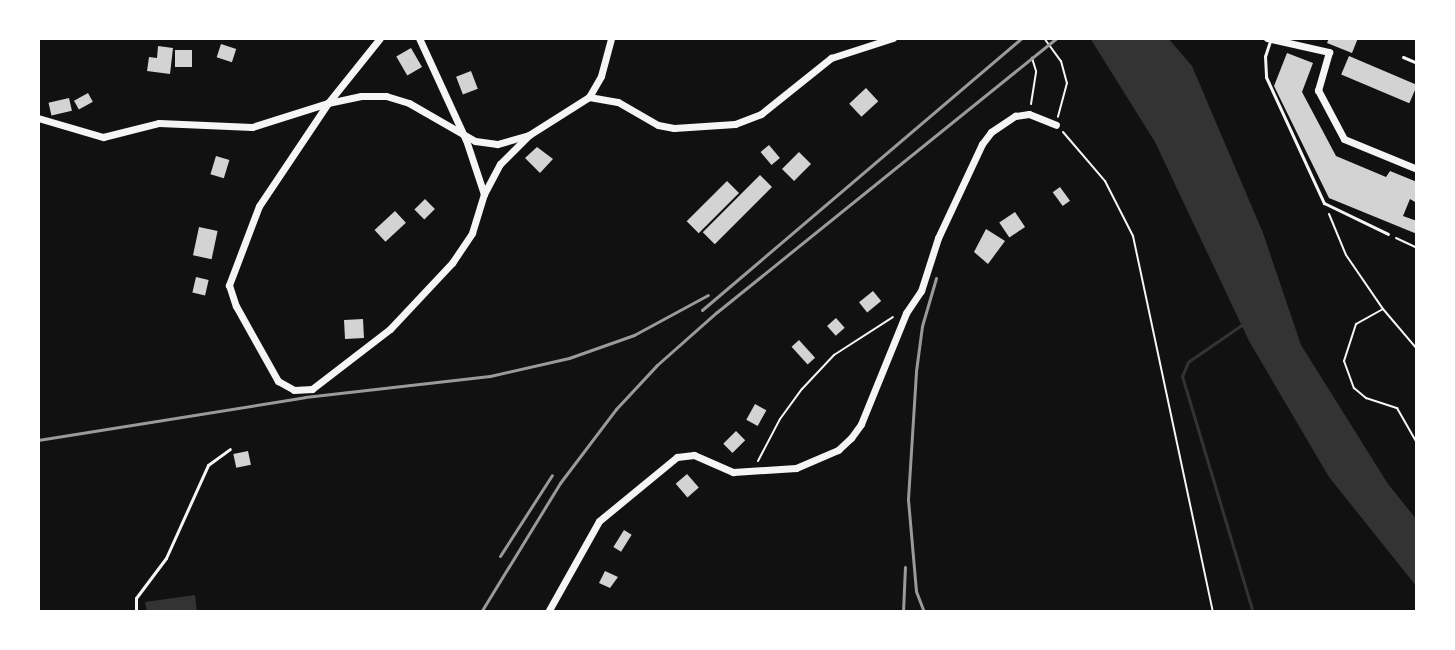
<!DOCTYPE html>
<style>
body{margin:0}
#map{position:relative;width:1455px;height:650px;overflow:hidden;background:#111;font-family:Ubuntu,sans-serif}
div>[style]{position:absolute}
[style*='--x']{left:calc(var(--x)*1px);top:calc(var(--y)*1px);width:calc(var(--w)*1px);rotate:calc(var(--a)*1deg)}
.water>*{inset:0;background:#333}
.stream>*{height:3px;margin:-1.5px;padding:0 1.5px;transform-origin:1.5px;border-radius:1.5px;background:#333}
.building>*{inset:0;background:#d3d3d3;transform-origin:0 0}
.path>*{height:2px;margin:-1px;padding:0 1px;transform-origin:1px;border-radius:1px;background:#f5f5f5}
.service>*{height:3px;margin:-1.5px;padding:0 1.5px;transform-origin:1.5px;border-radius:1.5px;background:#f5f5f5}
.minor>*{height:7px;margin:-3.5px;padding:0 3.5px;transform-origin:3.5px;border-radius:3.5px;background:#f5f5f5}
.rail>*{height:3px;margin:-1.5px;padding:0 1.5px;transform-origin:1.5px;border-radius:1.5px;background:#9a9a9a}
span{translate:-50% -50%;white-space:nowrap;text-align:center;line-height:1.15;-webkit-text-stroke:8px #fff;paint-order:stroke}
.frame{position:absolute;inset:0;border:40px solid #fff;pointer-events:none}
</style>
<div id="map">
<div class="water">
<i style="clip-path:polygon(1090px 38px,1168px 38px,1192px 66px,1263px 233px,1301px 345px,1388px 484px,1417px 520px,1417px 587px,1329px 477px,1249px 341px,1155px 142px)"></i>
<i style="clip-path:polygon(195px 595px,197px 612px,147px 612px,145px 602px)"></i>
</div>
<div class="stream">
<i style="--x:1243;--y:324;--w:67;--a:145.4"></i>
<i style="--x:1188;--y:362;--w:15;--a:113"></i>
<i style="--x:1182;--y:376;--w:246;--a:73.3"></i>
</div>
<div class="building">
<i style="clip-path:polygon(1329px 38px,1358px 38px,1352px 53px,1327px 43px)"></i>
<i style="left:221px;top:44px;width:16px;height:14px;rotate:18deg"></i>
<i style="clip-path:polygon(158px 46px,173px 48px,170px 74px,147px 71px,149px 57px,157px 58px)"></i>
<i style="left:411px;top:48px;width:22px;height:17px;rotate:60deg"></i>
<i style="left:175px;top:50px;width:17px;height:17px"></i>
<i style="clip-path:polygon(1287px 53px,1313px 63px,1302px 92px,1336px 156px,1386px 177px,1390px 171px,1417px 182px,1417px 197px,1415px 202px,1410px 199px,1403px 216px,1417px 221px,1417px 234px,1329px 198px,1274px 86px)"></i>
<i style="left:1349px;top:56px;width:74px;height:20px;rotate:23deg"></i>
<i style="left:471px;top:71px;width:19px;height:16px;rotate:69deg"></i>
<i style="left:866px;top:88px;width:18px;height:23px;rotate:47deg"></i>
<i style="left:88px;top:93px;width:10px;height:16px;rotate:61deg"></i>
<i style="left:69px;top:98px;width:13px;height:21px;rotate:77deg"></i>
<i style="left:769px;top:145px;width:17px;height:11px;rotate:50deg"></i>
<i style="clip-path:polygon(537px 147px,553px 159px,540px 173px,525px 158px)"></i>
<i style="left:799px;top:152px;width:17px;height:24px;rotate:45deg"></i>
<i style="left:216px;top:156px;width:14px;height:19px;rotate:17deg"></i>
<i style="left:760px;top:175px;width:17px;height:81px;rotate:45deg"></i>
<i style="left:727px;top:181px;width:17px;height:57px;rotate:45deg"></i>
<i style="left:1060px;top:187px;width:17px;height:9px;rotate:54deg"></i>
<i style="left:425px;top:199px;width:14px;height:15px;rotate:45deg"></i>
<i style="left:395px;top:211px;width:16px;height:28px;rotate:47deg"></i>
<i style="left:1015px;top:212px;width:18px;height:19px;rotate:56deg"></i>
<i style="left:199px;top:227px;width:19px;height:29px;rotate:12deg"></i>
<i style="clip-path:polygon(986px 229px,1005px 241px,988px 264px,974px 252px)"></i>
<i style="left:196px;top:277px;width:13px;height:16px;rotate:13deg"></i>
<i style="left:873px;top:291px;width:13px;height:18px;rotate:51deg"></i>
<i style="left:836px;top:318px;width:13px;height:12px;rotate:48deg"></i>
<i style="left:363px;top:319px;width:19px;height:19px;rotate:87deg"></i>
<i style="left:799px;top:340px;width:24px;height:10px;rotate:48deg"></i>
<i style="left:755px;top:404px;width:13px;height:18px;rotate:29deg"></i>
<i style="left:736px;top:431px;width:13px;height:18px;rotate:45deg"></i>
<i style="left:248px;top:451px;width:14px;height:15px;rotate:78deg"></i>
<i style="left:687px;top:474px;width:18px;height:15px;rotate:49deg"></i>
<i style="left:624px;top:530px;width:9px;height:20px;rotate:32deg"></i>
<i style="clip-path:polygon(605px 571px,618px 577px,610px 588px,599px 583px)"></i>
</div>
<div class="path">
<i style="--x:1044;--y:38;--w:29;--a:54"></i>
<i style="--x:1061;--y:61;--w:23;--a:75"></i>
<i style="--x:1067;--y:83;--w:35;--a:105"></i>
<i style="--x:1031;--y:104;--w:33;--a:-81"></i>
<i style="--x:1036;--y:71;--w:14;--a:-107"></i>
<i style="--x:1063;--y:132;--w:65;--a:49.4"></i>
<i style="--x:1105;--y:181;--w:62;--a:63"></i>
<i style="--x:1133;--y:236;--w:384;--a:78"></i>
<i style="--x:1329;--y:214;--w:44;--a:67.5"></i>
<i style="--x:1346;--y:255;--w:65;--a:55.6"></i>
<i style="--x:1383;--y:309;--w:52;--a:49.6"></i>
<i style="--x:1396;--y:238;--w:23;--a:25"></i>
<i style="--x:1383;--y:309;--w:31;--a:151"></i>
<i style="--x:1356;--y:324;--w:39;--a:108"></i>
<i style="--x:1344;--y:361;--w:29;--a:70"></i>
<i style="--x:1354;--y:388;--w:16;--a:40"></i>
<i style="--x:1366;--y:398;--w:33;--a:18"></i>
<i style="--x:1397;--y:408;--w:40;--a:60.3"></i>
<i style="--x:758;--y:461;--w:47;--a:-62.4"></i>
<i style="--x:780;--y:419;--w:37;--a:-54"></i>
<i style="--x:802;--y:389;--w:47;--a:-46.7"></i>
<i style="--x:834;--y:355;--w:70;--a:-32.8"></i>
</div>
<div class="service">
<i style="--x:1270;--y:41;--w:16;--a:108"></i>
<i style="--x:1265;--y:56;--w:21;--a:87"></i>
<i style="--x:1266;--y:77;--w:139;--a:65.3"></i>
<i style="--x:1324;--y:203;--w:71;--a:25.8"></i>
<i style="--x:1403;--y:57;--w:15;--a:23"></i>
<i style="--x:136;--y:612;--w:14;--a:-90"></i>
<i style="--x:136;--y:598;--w:50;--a:-53.1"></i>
<i style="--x:166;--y:558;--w:102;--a:-65.7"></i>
<i style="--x:208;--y:465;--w:27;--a:-36"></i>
</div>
<div class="minor">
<i style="--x:419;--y:38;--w:112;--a:65.3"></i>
<i style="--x:466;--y:140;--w:57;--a:71.6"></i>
<i style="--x:1267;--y:38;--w:64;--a:12.7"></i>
<i style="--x:1329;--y:52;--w:40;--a:106"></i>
<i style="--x:1318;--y:90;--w:55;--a:62"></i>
<i style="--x:1344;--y:139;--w:79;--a:22.3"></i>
<i style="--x:589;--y:97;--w:29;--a:10"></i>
<i style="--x:618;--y:102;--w:46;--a:29.9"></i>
<i style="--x:658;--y:125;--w:16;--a:11"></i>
<i style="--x:674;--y:128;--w:61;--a:-3.8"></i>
<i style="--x:735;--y:124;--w:28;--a:-21"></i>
<i style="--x:761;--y:114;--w:90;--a:-38.7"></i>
<i style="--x:831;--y:58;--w:65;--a:-17.9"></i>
<i style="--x:38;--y:118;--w:68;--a:16.3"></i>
<i style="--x:103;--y:137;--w:58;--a:-14"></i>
<i style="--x:159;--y:123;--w:93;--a:2.5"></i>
<i style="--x:252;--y:127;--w:80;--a:-17.5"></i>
<i style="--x:328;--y:103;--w:83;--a:-51.3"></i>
<i style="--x:529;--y:135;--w:33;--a:164"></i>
<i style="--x:497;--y:144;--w:22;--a:-172"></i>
<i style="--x:475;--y:141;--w:76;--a:-150.1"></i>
<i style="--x:409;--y:103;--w:24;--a:-163"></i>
<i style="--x:386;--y:96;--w:25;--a:180"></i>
<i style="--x:361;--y:96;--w:34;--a:168"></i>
<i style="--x:328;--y:103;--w:124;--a:123.8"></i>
<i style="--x:259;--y:206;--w:85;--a:110.8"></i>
<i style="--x:229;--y:285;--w:22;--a:72"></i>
<i style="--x:236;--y:306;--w:86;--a:60.8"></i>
<i style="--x:278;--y:381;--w:18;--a:29"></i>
<i style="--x:294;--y:390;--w:18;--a:-3"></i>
<i style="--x:312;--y:389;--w:98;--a:-37.6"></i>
<i style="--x:390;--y:329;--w:91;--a:-46.8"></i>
<i style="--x:452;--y:263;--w:36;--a:-56"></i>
<i style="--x:472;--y:233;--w:41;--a:-72.9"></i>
<i style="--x:484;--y:194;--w:34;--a:-62"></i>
<i style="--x:500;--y:164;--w:41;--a:-45"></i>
<i style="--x:529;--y:135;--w:71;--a:-32.3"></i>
<i style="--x:589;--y:97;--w:24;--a:-60"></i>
<i style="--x:601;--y:76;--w:39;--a:-75"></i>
<i style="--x:548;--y:612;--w:104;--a:-60.7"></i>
<i style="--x:599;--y:521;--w:101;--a:-39.4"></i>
<i style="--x:677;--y:457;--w:17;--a:-7"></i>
<i style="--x:694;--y:455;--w:43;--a:23.6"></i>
<i style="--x:733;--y:472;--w:63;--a:-3.6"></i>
<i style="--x:796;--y:468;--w:46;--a:-23.2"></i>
<i style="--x:838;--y:450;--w:18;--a:-43"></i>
<i style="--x:851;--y:438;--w:17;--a:-54"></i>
<i style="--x:861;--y:424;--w:120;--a:-67.9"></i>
<i style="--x:906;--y:313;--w:27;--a:-56"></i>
<i style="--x:921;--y:291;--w:56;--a:-72.2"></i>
<i style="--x:938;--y:238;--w:104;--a:-64.9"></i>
<i style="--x:982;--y:144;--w:15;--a:-53"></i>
<i style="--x:991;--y:132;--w:29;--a:-34"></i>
<i style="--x:1015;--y:116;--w:14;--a:-8"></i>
<i style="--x:1029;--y:114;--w:29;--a:22"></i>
</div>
<div class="rail">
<i style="--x:702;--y:310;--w:420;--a:-40.4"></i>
<i style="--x:38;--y:440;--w:270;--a:-9.1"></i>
<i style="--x:305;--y:397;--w:186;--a:-6.5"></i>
<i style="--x:490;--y:376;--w:81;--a:-12.8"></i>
<i style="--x:569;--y:358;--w:69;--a:-19.5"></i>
<i style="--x:634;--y:335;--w:84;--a:-28.4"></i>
<i style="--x:500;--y:556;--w:96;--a:-57.3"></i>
<i style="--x:481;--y:612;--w:151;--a:-58.5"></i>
<i style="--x:560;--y:483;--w:93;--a:-52.9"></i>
<i style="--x:616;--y:409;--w:60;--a:-47"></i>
<i style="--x:657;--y:365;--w:80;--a:-41.5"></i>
<i style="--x:717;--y:312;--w:436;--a:-38.9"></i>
<i style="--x:903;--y:612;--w:45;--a:-87.5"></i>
<i style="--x:924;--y:612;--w:22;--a:-111"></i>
<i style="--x:916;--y:591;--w:92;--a:-95"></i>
<i style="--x:908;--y:499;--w:128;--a:-86.4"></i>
<i style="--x:916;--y:371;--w:45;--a:-82.4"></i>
<i style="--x:922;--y:326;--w:50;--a:-73.7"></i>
</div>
<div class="frame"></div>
</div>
